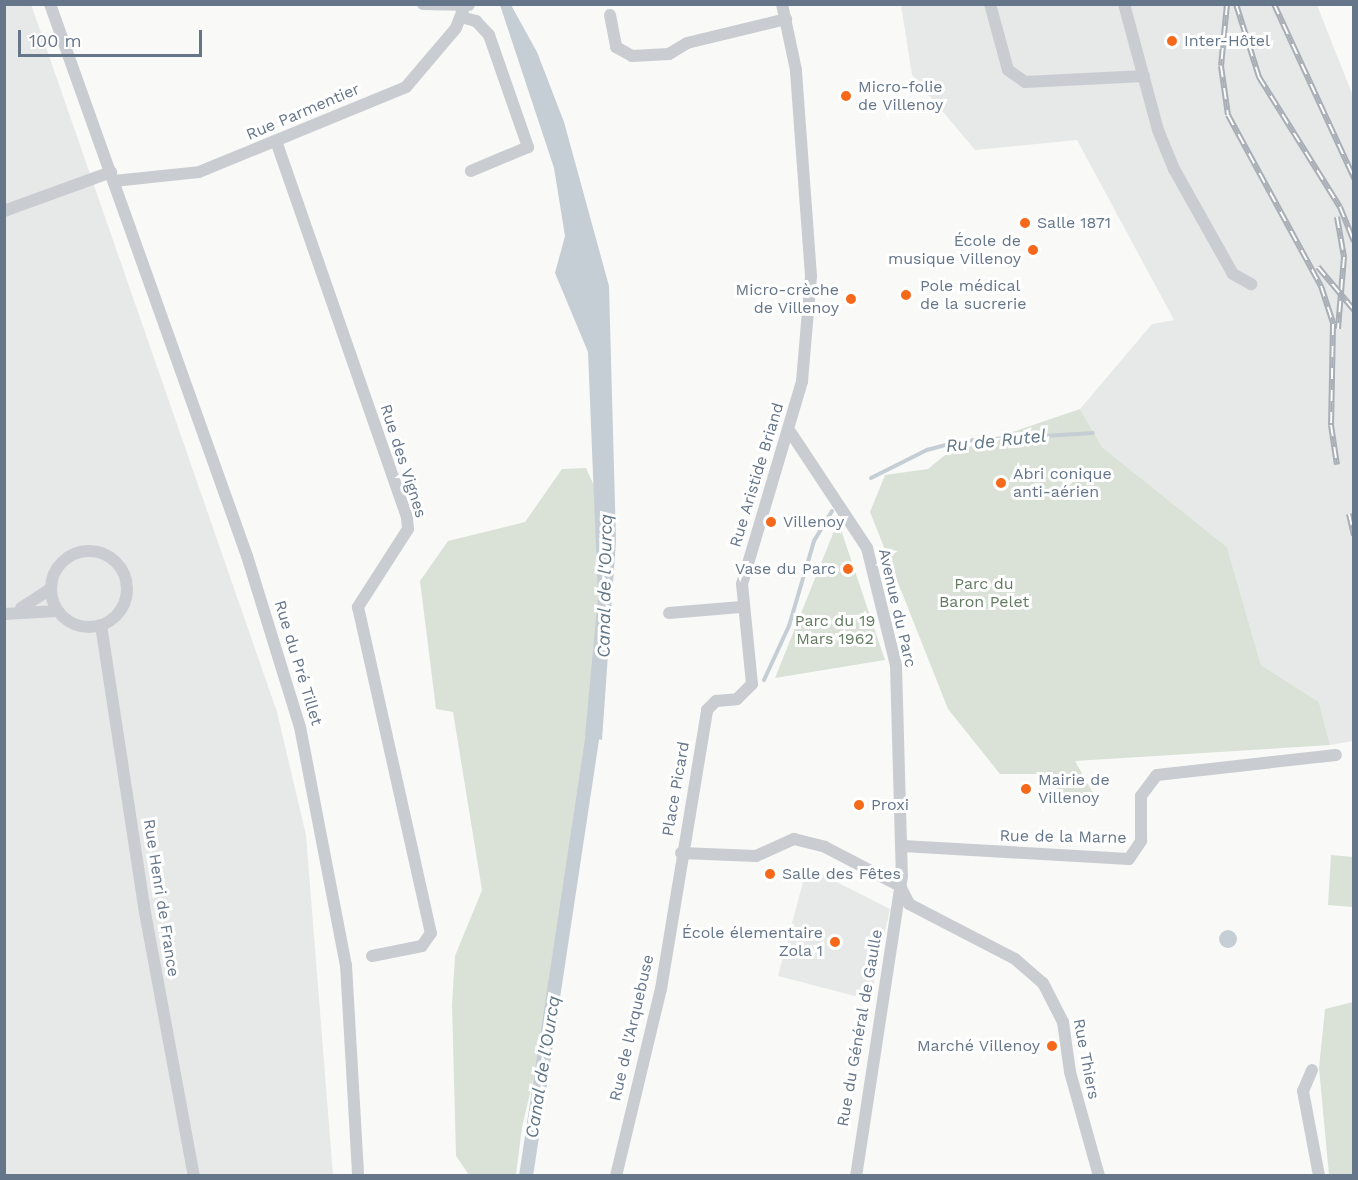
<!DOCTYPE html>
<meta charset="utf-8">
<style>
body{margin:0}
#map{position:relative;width:1358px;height:1180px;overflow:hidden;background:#f9faf7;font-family:"Work Sans",sans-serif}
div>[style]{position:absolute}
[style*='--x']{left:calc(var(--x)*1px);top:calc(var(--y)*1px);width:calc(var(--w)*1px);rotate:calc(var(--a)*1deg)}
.built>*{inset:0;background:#e7e9e8}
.green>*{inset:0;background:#dae2d7}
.water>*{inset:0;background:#c5ced4}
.round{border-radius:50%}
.stream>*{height:4px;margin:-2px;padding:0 2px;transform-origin:2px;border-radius:2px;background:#c5ced4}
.canal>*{height:14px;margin:-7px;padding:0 7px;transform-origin:7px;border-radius:7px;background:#c5ced4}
.minor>*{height:12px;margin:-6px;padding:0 6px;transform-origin:6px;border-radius:6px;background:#c9ccd1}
.minor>.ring{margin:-6px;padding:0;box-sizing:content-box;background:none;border:12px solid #c9ccd1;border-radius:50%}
.rail>*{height:6px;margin-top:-3px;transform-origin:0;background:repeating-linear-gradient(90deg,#fff 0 11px,#a8aeb5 0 22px);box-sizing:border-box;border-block:2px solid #a8aeb5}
.dots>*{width:16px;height:16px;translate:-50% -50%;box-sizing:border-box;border:3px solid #fff;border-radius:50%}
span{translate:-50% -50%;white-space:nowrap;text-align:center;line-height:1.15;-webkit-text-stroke:6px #fff;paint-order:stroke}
.poi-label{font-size:16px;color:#65768b}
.left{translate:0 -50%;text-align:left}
.right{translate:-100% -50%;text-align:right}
.street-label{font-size:16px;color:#65768b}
.park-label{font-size:16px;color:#637c61}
.water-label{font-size:18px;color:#617786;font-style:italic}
.frame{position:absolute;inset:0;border:6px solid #65768b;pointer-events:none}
.scale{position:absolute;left:18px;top:30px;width:184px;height:27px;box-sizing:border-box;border:3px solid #65768b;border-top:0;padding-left:8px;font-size:18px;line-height:21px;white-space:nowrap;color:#65768b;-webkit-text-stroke:4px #fff;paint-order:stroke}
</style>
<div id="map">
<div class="built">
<i style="clip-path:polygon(31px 4px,277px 712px,306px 835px,333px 1175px,5px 1176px,4px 5px)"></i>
<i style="clip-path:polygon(901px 5px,1317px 5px,1353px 96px,1353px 741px,1330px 745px,1319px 702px,1261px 665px,1227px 547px,1102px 447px,1080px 409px,1152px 324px,1174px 320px,1077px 140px,975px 150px,912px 75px)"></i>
<i style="clip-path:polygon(807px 867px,890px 909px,870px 1000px,778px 976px)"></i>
</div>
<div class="green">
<i style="clip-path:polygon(1080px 409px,1102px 447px,1227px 547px,1261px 665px,1319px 702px,1330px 745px,1075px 761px,1096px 798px,1058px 805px,1057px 774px,1000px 774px,948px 709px,870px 512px,885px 475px,928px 469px,945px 455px)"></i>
<i style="clip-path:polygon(586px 468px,603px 505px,595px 680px,571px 922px,522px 1127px,516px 1175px,469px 1175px,456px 1156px,452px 1005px,455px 956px,482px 890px,453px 712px,436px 709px,420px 581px,448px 541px,525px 522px,562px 469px)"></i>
<i style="clip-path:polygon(838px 521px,885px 660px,775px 678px)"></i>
<i style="clip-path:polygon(1331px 855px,1353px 857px,1353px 907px,1328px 905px)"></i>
<i style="clip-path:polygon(1353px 1002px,1353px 1175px,1329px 1175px,1319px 1068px,1325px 1009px)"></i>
</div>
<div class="water">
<i style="clip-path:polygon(500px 5px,511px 5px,537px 52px,564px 122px,609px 286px,616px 541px,602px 740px,585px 736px,598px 597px,588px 352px,555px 273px,565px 236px,554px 168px)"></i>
<i class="round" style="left:1219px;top:930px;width:18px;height:18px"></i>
</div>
<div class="stream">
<i style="--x:871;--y:478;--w:63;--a:-26.6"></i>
<i style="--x:927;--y:450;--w:35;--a:-15"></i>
<i style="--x:961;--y:441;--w:132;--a:-3.5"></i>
<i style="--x:764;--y:680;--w:60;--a:-65.2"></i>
<i style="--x:789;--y:626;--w:89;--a:-73.6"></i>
<i style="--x:814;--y:541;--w:35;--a:-59"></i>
</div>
<div class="canal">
<i style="--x:526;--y:1176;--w:460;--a:-81.4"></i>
</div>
<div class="minor">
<i style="--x:50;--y:4;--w:586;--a:70.36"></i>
<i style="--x:247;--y:556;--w:179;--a:72.8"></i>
<i style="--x:300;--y:727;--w:242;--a:79.1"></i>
<i style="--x:346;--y:965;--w:211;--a:86.7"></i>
<i style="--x:423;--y:4;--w:46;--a:1.2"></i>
<i style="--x:990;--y:4;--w:68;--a:74.7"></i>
<i style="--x:1008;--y:70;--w:21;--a:35"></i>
<i style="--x:1025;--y:82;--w:119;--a:-2.9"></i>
<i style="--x:1124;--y:4;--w:131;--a:74.9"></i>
<i style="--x:1158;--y:130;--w:42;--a:67.7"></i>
<i style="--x:1174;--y:169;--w:120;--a:60.7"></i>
<i style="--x:1233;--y:274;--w:21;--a:29"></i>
<i style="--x:610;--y:15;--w:33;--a:79"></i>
<i style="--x:616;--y:47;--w:18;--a:29"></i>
<i style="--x:632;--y:56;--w:37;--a:-3"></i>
<i style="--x:669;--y:54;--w:21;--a:-31"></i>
<i style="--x:687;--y:43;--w:102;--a:-13.6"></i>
<i style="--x:461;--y:17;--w:16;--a:15"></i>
<i style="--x:476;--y:21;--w:19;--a:47"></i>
<i style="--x:489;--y:35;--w:119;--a:70.8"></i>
<i style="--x:528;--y:147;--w:62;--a:157.2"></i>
<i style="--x:276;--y:141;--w:399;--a:70.8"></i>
<i style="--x:407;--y:518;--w:11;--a:85"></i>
<i style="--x:408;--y:529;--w:93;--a:122.7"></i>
<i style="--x:358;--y:607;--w:334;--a:77.4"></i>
<i style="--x:431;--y:933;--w:16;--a:125"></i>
<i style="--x:422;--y:946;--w:51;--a:168.7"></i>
<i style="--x:114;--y:181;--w:85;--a:-6"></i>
<i style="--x:199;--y:172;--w:224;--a:-22.3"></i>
<i style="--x:406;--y:87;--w:77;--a:-49.7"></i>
<i style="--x:456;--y:28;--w:22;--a:-69"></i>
<i style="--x:4;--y:211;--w:114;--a:-20"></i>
<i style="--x:791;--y:433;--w:138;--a:56.5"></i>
<i style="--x:867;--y:548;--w:121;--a:76.1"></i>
<i style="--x:896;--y:665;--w:211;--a:88.4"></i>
<i style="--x:902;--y:876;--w:304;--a:98.7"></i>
<i class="ring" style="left:51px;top:551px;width:64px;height:64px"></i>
<i style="--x:21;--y:608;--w:35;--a:-33"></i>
<i style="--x:669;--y:613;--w:72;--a:-4.8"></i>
<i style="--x:4;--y:614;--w:53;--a:-3.2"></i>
<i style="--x:101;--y:625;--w:285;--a:81.3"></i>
<i style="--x:144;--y:907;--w:274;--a:79.5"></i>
<i style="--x:903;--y:846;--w:226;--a:3.3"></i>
<i style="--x:1129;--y:859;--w:22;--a:-56"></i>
<i style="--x:1141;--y:841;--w:45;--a:-90"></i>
<i style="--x:1141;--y:796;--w:26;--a:-53"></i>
<i style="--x:1157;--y:775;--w:180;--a:-6.4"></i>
<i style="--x:681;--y:853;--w:75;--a:2.3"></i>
<i style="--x:756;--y:856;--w:42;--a:-24.1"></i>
<i style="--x:794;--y:839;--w:32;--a:14"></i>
<i style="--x:825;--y:847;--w:85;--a:27.5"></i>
<i style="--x:900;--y:886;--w:20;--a:63"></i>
<i style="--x:909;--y:904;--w:119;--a:27.4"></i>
<i style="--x:1015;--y:959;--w:37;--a:41"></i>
<i style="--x:1043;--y:983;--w:44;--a:62.9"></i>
<i style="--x:1063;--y:1022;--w:50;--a:82"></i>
<i style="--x:1070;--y:1072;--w:108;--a:74.4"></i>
<i style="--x:1312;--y:1070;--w:23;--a:113"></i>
<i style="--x:1303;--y:1091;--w:86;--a:79.3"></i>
<i style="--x:616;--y:1176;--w:192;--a:-76.5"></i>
<i style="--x:661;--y:989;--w:283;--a:-80.6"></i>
<i style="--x:707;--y:710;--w:13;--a:-45"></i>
<i style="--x:716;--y:701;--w:21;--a:-5"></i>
<i style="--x:737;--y:699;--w:21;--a:-45"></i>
<i style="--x:752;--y:684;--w:100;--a:-95.7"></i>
<i style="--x:742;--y:584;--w:212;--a:-73.5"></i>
<i style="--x:802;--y:381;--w:105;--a:-85.1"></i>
<i style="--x:811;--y:276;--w:207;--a:-94.2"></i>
<i style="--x:796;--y:70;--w:67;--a:-102"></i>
</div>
<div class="rail">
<i style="--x:1227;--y:4;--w:62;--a:95.5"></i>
<i style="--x:1221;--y:66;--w:49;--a:81.9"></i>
<i style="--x:1228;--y:115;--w:195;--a:61.5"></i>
<i style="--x:1321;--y:286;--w:40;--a:72"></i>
<i style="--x:1333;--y:324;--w:101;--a:91.1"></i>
<i style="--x:1331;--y:425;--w:40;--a:81.5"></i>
<i style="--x:1236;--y:4;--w:77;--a:72.5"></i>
<i style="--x:1259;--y:77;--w:153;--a:58.1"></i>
<i style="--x:1340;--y:207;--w:37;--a:68"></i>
<i style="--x:1274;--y:4;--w:192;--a:65.3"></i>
<i style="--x:1337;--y:217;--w:41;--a:80.1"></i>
<i style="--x:1344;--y:257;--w:72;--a:94.8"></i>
<i style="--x:1318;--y:267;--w:56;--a:50.1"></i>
<i style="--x:1349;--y:514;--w:22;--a:77"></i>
</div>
<div class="dots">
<i style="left:1172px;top:41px;background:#f6691b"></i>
<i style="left:846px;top:96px;background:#f6691b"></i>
<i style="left:1025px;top:223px;background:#f6691b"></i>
<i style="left:1033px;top:250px;background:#f6691b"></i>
<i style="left:906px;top:295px;background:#f6691b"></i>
<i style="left:851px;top:299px;background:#f6691b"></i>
<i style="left:1001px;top:483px;background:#f6691b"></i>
<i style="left:771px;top:522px;background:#f6691b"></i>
<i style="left:848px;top:569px;background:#f6691b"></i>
<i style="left:1026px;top:789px;background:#f6691b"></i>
<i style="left:859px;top:805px;background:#f6691b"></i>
<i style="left:770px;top:874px;background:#f6691b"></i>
<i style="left:835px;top:942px;background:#f6691b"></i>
<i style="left:1052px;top:1046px;background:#f6691b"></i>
</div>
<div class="poi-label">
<span class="left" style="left:1184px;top:41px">Inter-Hôtel</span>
<span class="left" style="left:858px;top:96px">Micro-folie<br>de Villenoy</span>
<span class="left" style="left:1037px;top:223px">Salle 1871</span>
<span class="right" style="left:1021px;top:250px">École de<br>musique Villenoy</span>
<span class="left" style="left:920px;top:295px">Pole médical<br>de la sucrerie</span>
<span class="right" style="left:839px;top:299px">Micro-crèche<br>de Villenoy</span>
<span class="left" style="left:1013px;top:483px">Abri conique<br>anti-aérien</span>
<span class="left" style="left:783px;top:522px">Villenoy</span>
<span class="right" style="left:836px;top:569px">Vase du Parc</span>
<span class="left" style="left:1038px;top:789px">Mairie de<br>Villenoy</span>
<span class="left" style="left:871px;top:805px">Proxi</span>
<span class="left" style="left:782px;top:874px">Salle des Fêtes</span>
<span class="right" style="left:823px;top:942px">École élementaire<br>Zola 1</span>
<span class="right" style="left:1040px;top:1046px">Marché Villenoy</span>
</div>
<div class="street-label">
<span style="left:303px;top:112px;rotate:-23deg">Rue Parmentier</span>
<span style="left:403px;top:461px;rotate:72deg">Rue des Vignes</span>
<span style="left:757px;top:475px;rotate:-73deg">Rue Aristide Briand</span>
<span style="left:897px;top:608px;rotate:77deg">Avenue du Parc</span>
<span style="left:298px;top:663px;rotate:73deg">Rue du Pré Tillet</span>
<span style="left:676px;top:789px;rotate:-80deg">Place Picard</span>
<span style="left:1063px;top:837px;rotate:1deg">Rue de la Marne</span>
<span style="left:161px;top:898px;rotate:81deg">Rue Henri de France</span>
<span style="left:632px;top:1028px;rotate:-77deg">Rue de l'Arquebuse</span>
<span style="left:860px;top:1028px;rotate:-80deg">Rue du Général de Gaulle</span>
<span style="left:1086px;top:1059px;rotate:79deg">Rue Thiers</span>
</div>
<div class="park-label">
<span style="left:984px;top:593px">Parc du<br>Baron Pelet</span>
<span style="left:835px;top:630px">Parc du 19<br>Mars 1962</span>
</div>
<div class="water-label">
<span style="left:996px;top:441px;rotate:-6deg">Ru de Rutel</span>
<span style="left:605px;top:586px;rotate:-89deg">Canal de l'Ourcq</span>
<span style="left:543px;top:1067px;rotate:-81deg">Canal de l'Ourcq</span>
</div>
<div class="frame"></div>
<div class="scale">100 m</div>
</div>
